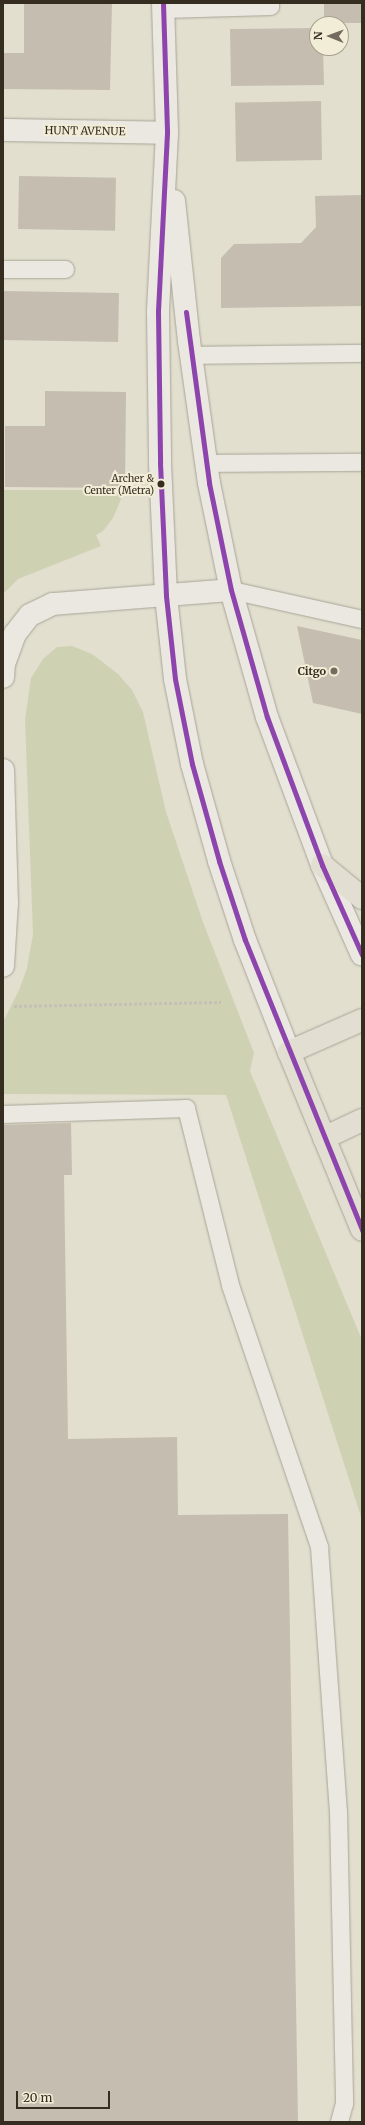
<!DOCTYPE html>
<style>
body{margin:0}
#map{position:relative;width:365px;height:2125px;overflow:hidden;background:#e2dfcf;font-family:Merriweather,serif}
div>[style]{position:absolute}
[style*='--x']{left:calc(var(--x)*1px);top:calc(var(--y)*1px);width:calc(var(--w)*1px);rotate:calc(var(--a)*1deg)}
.green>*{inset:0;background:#ced2b3}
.building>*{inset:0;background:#c5beb0;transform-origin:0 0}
.path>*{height:2.5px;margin-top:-1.25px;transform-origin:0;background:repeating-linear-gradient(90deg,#c3c0b6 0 3px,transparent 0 5px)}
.roads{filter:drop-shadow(0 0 1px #a8a497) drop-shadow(0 0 1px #a8a497)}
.service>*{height:17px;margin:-8.5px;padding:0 8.5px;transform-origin:8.5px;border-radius:8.5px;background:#eae8e0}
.minor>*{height:22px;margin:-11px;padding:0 11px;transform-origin:11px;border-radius:11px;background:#eae8e0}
.secondary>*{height:22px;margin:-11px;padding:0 11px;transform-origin:11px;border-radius:11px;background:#eae8e0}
.primary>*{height:22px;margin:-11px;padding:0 11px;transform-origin:11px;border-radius:11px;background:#e2dfd2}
.bus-1>*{height:5px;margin:-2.5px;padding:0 2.5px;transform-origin:2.5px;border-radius:2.5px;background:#8e44ad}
.dots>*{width:11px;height:11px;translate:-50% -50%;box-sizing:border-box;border:2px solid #f2edd6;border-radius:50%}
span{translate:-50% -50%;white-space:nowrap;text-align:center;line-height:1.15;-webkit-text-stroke:4px #f2edd6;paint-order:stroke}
.bus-label{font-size:10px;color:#362d21}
.right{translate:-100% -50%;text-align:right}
.street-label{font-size:11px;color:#362d21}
.poi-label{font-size:11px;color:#362d21;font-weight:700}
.frame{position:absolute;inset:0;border:4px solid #362d21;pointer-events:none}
.north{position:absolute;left:309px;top:16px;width:40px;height:40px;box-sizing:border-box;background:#f2edd6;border:1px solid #a7a08e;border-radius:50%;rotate:271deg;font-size:11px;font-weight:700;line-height:16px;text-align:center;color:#362d21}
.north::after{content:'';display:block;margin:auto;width:14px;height:18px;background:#726b5e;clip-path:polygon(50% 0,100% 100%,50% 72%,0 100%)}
.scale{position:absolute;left:16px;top:2091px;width:94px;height:18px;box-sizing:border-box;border:2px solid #362d21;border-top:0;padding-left:5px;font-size:12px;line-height:14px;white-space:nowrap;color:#362d21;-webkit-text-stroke:3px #f2edd6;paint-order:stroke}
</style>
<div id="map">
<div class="green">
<i style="clip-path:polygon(3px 490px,125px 490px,113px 518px,103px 531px,96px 535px,101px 546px,18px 579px,3px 594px)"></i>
<i style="clip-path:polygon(72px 646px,92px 654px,118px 674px,132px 690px,143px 712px,166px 812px,203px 922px,254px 1053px,250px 1071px,362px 1340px,362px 1520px,226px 1095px,3px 1094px,3px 1022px,19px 990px,27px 968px,33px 934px,25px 720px,31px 678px,43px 659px,57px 647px)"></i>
</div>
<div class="building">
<i style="clip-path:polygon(24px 3px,112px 3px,110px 90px,3px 89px,3px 53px,24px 53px)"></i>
<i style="left:324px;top:3px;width:38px;height:20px"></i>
<i style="clip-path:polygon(317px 28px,317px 48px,323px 48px,324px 85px,231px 86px,230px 29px)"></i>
<i style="left:321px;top:101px;width:59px;height:86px;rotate:89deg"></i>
<i style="left:19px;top:176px;width:97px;height:53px;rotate:1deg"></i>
<i style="clip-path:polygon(362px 195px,362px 306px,221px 308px,221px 258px,234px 244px,301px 243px,316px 227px,315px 196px)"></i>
<i style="left:3px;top:291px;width:116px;height:49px;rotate:1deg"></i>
<i style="clip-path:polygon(45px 391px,126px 392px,125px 488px,5px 487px,5px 426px,45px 426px)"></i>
<i style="clip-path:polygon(297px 626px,362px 640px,362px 714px,313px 703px)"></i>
<i style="clip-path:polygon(71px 1123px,72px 1175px,64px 1175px,68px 1439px,177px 1437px,178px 1515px,288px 1514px,298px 2122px,3px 2122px,3px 1125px)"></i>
</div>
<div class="path">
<i style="--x:14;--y:1006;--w:207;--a:-1.1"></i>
</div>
<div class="roads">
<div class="service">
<i style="--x:163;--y:9;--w:107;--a:-1.6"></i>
<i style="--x:270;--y:6;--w:3;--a:-90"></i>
<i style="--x:3;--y:269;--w:62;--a:0"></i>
<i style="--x:191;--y:355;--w:171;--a:-0.7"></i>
<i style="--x:206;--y:463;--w:156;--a:-0.4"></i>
<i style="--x:231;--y:590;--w:134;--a:12.5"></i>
<i style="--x:3;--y:1114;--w:183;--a:-1.9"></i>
<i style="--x:186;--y:1108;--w:182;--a:76"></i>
<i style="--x:230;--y:1285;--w:277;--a:71.2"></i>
<i style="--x:319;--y:1547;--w:265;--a:85.9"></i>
<i style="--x:338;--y:1811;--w:292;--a:88.8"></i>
<i style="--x:344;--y:2103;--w:20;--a:105"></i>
</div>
<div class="minor">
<i style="--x:3;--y:130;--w:164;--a:1"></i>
<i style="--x:3;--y:677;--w:13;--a:-86"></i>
<i style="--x:4;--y:664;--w:32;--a:-70"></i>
<i style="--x:15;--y:634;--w:24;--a:-52"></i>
<i style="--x:30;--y:615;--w:25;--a:-26"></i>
<i style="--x:53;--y:604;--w:179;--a:-4.5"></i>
<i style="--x:3;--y:770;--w:132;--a:88.3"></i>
<i style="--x:7;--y:902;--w:64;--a:93.6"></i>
</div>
<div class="secondary">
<i style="--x:163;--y:3;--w:130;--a:88.2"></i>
<i style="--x:167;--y:133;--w:179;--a:92.9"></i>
<i style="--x:158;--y:312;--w:151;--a:89.2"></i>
<i style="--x:160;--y:463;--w:133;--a:87.4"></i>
<i style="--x:166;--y:596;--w:83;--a:83.8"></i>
<i style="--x:175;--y:679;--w:87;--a:78.7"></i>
<i style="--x:192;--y:764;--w:101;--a:74.4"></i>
<i style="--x:219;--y:861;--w:83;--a:71.8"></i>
<i style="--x:245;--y:940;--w:120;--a:68.6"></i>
<i style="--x:174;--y:201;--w:141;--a:83.9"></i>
<i style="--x:189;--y:341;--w:143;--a:82"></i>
<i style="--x:209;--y:483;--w:109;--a:78.4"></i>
<i style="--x:231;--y:590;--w:132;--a:74.2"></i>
<i style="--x:267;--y:717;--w:158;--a:69.6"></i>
<i style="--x:322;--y:865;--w:98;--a:66"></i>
</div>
<div class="primary">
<i style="--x:322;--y:865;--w:52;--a:39.5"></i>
<i style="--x:362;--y:1020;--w:80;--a:156.3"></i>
<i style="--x:289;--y:1052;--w:192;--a:67.7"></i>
<i style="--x:324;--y:1138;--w:42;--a:-25.3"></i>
</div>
</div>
<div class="bus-1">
<i style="--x:163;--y:3;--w:130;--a:88.2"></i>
<i style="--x:167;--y:133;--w:179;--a:92.9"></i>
<i style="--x:158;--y:312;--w:151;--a:89.2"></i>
<i style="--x:160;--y:463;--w:133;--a:87.4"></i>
<i style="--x:166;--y:596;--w:83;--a:83.8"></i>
<i style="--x:175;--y:679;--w:87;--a:78.7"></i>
<i style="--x:192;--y:764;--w:101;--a:74.4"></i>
<i style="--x:219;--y:861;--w:83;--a:71.8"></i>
<i style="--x:245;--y:940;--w:313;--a:68"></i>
<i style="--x:186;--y:312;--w:173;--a:82.3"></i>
<i style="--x:209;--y:483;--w:109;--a:78.4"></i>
<i style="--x:231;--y:590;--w:132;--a:74.2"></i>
<i style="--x:267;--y:717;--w:158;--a:69.6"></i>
<i style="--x:322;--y:865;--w:98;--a:66"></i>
</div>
<div class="dots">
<i style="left:161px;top:484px;background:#362d21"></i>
<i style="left:334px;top:671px;background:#726b5e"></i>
</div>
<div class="bus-label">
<span class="right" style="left:154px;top:484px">Archer &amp;<br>Center (Metra)</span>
</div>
<div class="street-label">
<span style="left:85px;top:131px;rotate:1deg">HUNT AVENUE</span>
</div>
<div class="poi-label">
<span class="right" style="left:326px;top:671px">Citgo</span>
</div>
<div class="frame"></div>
<div class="north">N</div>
<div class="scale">20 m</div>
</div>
